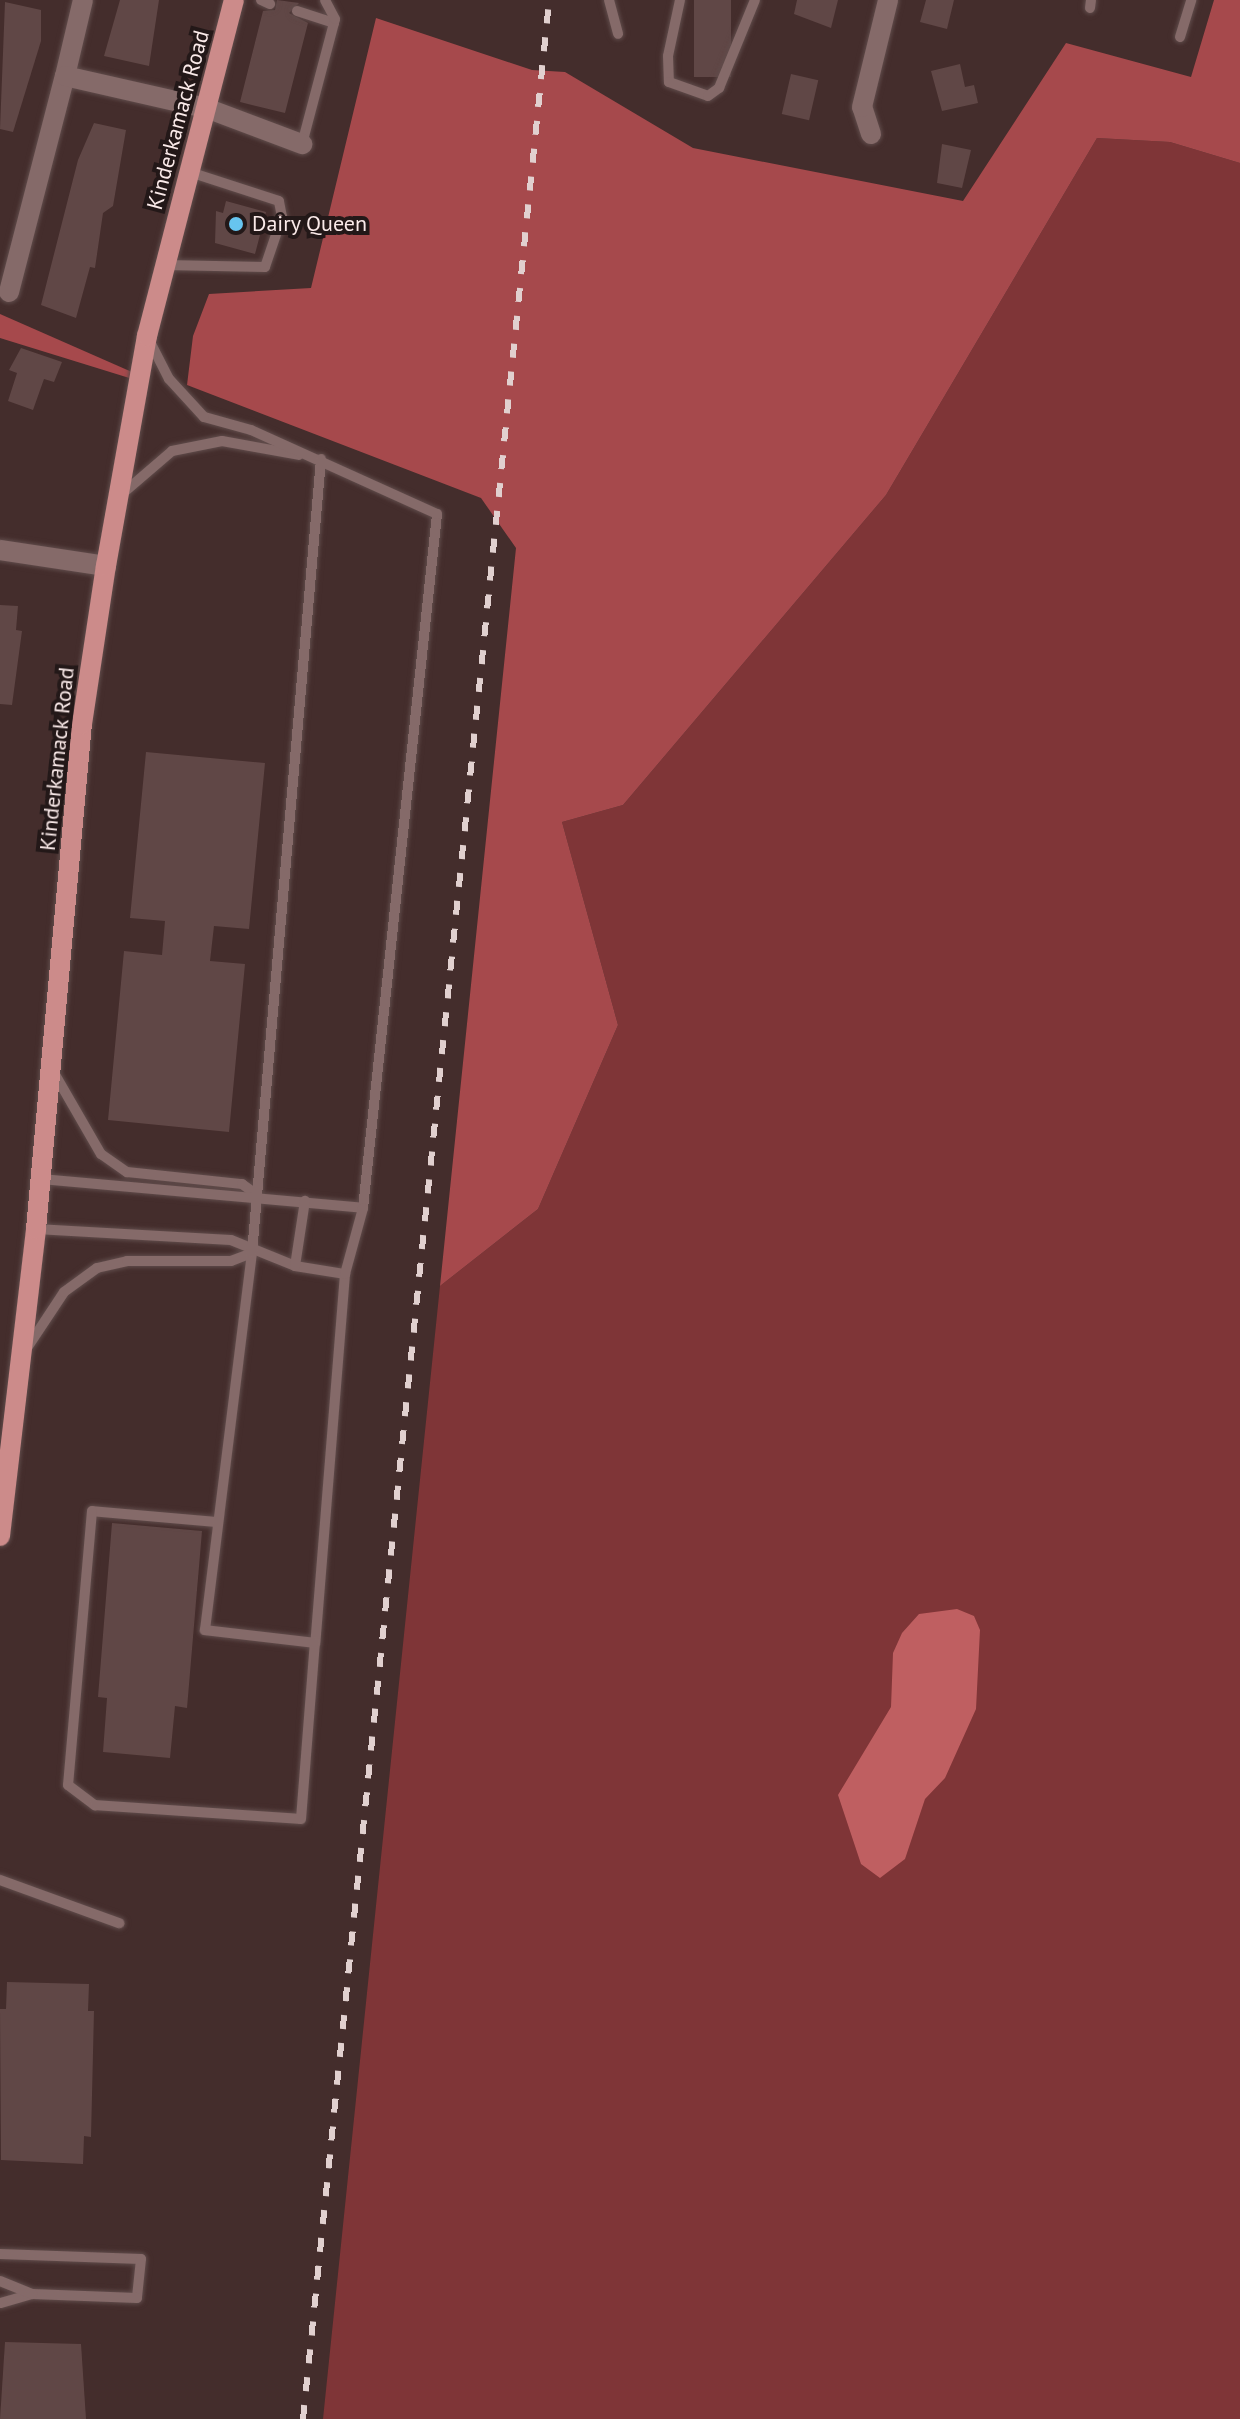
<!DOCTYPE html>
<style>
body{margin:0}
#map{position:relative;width:1240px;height:2419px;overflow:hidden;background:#442d2c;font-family:"PT Sans",sans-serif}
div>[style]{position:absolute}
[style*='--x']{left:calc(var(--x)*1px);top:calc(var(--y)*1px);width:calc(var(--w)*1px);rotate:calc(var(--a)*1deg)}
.green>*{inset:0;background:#7f3537}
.forest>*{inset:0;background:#a6494c}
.water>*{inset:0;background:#bf5f61}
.building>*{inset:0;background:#604746;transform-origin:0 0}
.roads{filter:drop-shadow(0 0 2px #604c4b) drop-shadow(0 0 2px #604c4b)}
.lane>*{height:10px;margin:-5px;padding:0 5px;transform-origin:5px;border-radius:5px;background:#856a69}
.street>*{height:20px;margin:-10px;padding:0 10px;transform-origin:10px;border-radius:10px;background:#856a69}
.primary>*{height:20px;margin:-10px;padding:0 10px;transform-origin:10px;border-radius:10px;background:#cc8b8a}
.rail>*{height:6px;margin-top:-3px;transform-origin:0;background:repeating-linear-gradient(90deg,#e1d0cf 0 14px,transparent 0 28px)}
.dots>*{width:22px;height:22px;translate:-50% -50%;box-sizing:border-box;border:4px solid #231818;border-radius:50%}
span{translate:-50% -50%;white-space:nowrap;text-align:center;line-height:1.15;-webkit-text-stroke:8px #231818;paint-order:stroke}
.street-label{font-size:22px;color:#faeae9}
.poi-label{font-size:22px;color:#faeae9}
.left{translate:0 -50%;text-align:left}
</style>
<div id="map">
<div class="green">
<i style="clip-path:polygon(1097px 138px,1170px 142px,1240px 163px,1240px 2419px,323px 2419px,440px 1286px,538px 1209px,618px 1025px,562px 822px,623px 805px,886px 495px)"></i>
</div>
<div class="forest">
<i style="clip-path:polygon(1214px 0,1240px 0,1240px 163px,1170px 142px,1097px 138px,886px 495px,623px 805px,562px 822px,618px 1025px,538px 1209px,440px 1286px,516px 548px,481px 498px,187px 385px,193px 336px,209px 294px,311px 288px,376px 18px,532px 70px,565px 72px,693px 148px,963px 201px,1066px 43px,1191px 77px)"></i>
<i style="clip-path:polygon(0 314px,141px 376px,139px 381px,0 338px)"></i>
</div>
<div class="water">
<i style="clip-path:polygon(957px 1609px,974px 1616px,980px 1630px,976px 1709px,945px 1778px,925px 1799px,905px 1859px,880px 1878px,861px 1864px,838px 1795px,891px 1707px,893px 1653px,902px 1633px,919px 1614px)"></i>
</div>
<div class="building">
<i style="clip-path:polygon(120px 0,159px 0,149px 66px,104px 56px)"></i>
<i style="clip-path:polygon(277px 0,299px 3px,289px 13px,308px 23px,285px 113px,240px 102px,263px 11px,275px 10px)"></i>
<i style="left:694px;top:0;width:37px;height:77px"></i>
<i style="clip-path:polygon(797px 0,838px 0,831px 28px,794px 14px)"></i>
<i style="clip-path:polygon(926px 0,954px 0,947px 29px,920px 22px)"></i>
<i style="clip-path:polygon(5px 2px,41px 10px,41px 41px,13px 132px,0 129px)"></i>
<i style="clip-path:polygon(960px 64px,965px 87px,974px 85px,978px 103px,942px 111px,931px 71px)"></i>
<i style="left:791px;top:74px;width:28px;height:41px;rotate:13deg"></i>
<i style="clip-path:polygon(94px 123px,126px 130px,113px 206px,103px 213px,95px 268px,90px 267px,76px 318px,41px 305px,78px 160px)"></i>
<i style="clip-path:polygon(942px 144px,971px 150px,962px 188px,937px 183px)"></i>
<i style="clip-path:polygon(226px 201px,266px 212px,255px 254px,215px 243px,216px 211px,223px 213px)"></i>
<i style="clip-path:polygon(21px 348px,62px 362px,54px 382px,44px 379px,33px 410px,8px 401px,17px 373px,9px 370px)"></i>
<i style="clip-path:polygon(0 605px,18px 606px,16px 630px,22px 631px,12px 705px,0 704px)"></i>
<i style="clip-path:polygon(146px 752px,265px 763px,249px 929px,214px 926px,210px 961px,245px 964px,229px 1132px,108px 1120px,124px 951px,162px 955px,165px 921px,130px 918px)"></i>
<i style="clip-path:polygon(112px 1523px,202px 1531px,187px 1708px,175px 1706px,170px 1758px,103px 1752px,107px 1698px,98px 1697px)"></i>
<i style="clip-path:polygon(7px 1982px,89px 1984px,88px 2011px,94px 2011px,91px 2137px,84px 2136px,83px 2164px,1px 2160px,0 2009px,6px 2009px)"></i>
<i style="clip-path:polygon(5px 2342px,81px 2344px,86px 2419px,0 2419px)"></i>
</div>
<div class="roads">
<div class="lane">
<i style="--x:261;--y:0;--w:10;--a:24"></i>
<i style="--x:609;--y:0;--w:35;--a:75"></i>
<i style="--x:680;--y:0;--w:57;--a:102.1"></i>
<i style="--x:668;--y:56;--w:26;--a:88"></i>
<i style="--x:669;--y:82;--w:41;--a:19.7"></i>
<i style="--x:708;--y:96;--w:14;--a:-36"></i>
<i style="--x:719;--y:88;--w:95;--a:-67.8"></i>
<i style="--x:1090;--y:8;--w:8;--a:-83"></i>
<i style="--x:297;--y:11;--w:39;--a:18"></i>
<i style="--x:1180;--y:37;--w:39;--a:-73"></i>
<i style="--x:302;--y:144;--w:129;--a:-75.2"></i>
<i style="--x:335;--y:19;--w:21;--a:-118"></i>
<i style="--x:165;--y:265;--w:100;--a:1.1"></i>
<i style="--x:265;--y:267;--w:53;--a:-71.2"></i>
<i style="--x:282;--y:217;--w:16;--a:-101"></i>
<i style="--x:279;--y:201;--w:94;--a:-162"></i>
<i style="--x:122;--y:494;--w:66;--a:-40.7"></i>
<i style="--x:172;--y:451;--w:51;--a:-11.3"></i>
<i style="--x:222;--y:441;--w:78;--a:10.3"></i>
<i style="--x:53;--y:1071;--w:96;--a:60"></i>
<i style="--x:101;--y:1154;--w:32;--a:35"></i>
<i style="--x:127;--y:1172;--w:116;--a:6"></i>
<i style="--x:242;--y:1184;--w:19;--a:36"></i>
<i style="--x:41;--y:1179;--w:323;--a:5.1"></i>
<i style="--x:363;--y:1208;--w:698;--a:-83.91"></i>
<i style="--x:437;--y:514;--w:204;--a:-155.7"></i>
<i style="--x:251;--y:430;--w:49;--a:-164.5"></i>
<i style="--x:204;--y:417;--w:52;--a:-132.6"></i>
<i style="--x:169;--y:379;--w:44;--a:-117.1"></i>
<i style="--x:36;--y:1229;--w:195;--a:3.2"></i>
<i style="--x:231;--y:1240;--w:69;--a:22.1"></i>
<i style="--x:295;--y:1266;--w:51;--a:9.1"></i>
<i style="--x:345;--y:1274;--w:370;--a:94.6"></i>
<i style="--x:295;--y:1266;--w:66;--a:-81.3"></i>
<i style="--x:345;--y:1274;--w:68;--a:-74.7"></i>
<i style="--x:27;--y:1348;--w:67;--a:-56.5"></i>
<i style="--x:64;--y:1292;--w:41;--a:-36"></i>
<i style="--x:97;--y:1268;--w:31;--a:-13"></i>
<i style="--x:127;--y:1261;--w:104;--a:0"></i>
<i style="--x:231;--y:1261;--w:22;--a:-21"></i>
<i style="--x:217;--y:1522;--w:125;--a:-175"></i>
<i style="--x:92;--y:1511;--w:275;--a:95"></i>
<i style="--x:68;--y:1785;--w:34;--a:37"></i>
<i style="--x:95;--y:1805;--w:206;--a:3.9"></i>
<i style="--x:301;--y:1819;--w:177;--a:-85.5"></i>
<i style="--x:315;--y:1643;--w:111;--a:-173.3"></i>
<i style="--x:205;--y:1630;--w:380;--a:-82.9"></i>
<i style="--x:252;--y:1253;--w:797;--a:-85.03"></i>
<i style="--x:0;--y:1880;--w:127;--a:19.9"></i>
<i style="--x:0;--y:2254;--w:141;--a:2"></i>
<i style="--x:141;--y:2259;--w:39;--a:96"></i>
<i style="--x:137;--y:2298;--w:105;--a:-177.8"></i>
<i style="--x:32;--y:2294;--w:33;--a:164"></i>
<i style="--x:0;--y:2281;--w:35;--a:22"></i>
</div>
<div class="street">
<i style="--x:65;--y:76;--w:78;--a:-76.7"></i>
<i style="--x:871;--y:134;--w:28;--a:-108"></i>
<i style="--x:862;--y:107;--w:110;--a:-76.3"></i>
<i style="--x:9;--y:292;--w:223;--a:-75.5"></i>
<i style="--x:65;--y:76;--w:145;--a:12.8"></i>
<i style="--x:206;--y:108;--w:103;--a:20.6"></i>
<i style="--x:0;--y:550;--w:107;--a:8.6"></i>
</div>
<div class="primary">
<i style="--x:0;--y:1536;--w:309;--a:-83.3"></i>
<i style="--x:36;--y:1229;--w:507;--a:-84.8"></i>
<i style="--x:82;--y:724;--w:160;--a:-81.4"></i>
<i style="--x:106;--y:566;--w:234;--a:-79.9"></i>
<i style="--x:147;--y:336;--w:347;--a:-75.5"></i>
</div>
</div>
<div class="rail">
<i style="--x:303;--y:2419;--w:2431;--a:-84.19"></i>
</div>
<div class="dots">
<i style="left:236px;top:224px;background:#67c4ef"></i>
</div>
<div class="street-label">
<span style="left:178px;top:120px;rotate:-75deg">Kinderkamack Road</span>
<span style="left:57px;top:759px;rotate:-84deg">Kinderkamack Road</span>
</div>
<div class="poi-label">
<span class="left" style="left:252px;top:224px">Dairy Queen</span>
</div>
</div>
